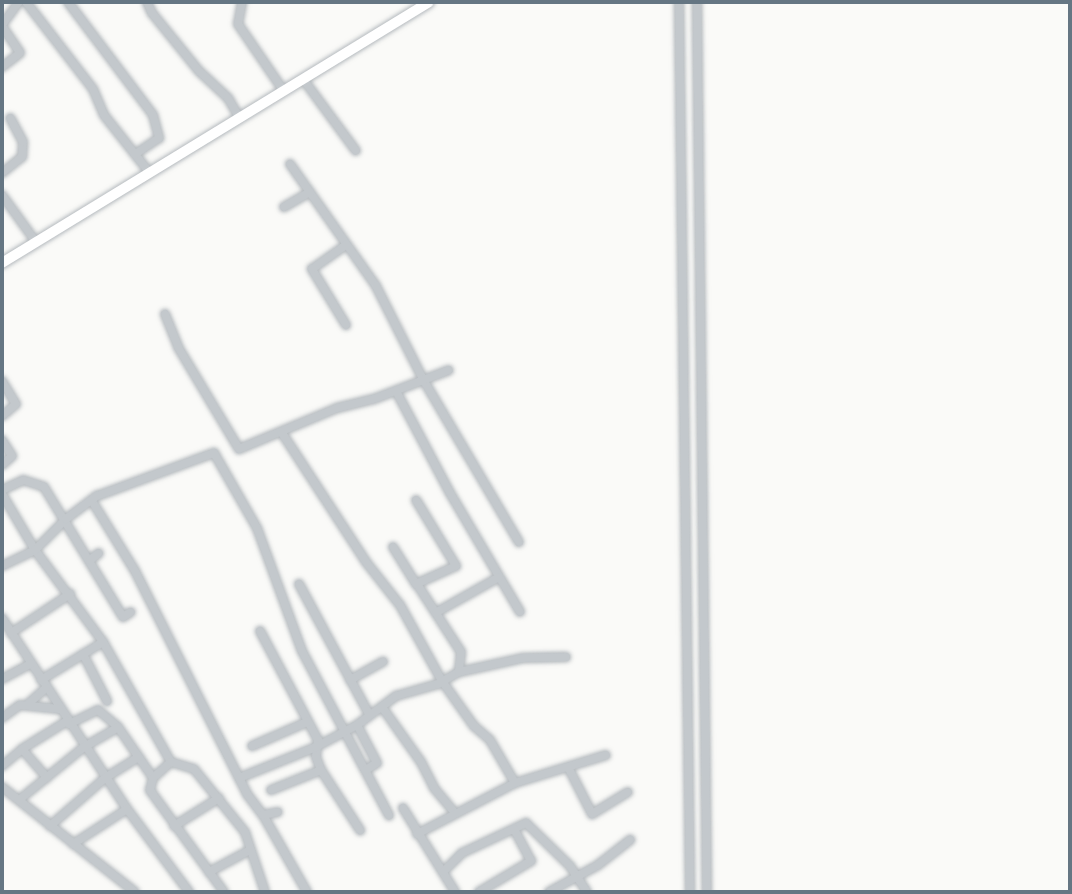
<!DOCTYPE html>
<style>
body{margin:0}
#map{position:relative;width:1072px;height:894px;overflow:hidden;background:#fafaf8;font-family:Quicksand,sans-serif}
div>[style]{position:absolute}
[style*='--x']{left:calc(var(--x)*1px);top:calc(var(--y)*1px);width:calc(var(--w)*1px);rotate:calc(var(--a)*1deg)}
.roads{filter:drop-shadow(0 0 2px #b5babe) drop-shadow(0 0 2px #b5babe)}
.minor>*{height:8px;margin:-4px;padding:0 4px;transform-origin:4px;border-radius:4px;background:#c3c8cc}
.major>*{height:10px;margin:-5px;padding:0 5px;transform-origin:5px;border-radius:5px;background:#fff}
span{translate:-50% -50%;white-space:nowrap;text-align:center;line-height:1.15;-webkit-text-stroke:7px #fff;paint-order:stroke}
.frame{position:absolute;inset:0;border:4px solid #657683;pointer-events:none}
</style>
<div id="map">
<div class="roads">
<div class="minor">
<i style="--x:26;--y:2;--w:110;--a:52.4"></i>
<i style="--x:93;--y:89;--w:28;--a:67"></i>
<i style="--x:104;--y:115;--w:73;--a:51.7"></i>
<i style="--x:68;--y:2;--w:141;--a:53"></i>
<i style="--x:153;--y:115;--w:24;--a:75"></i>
<i style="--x:159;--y:138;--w:29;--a:146"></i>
<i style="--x:147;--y:2;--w:12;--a:66"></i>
<i style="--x:152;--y:13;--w:75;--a:51"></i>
<i style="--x:199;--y:71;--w:40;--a:43"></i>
<i style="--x:228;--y:98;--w:22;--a:60"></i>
<i style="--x:242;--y:2;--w:22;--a:100"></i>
<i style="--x:238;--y:24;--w:80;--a:55.7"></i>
<i style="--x:679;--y:2;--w:890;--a:89.29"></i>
<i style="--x:697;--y:2;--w:890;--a:89.36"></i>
<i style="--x:2;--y:25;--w:29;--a:-54"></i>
<i style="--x:2;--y:26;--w:32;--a:56"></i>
<i style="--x:20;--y:53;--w:23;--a:142"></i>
<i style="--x:303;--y:79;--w:89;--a:53.6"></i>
<i style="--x:290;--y:164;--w:149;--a:54.8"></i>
<i style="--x:376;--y:286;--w:106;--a:63.2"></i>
<i style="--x:424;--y:381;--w:187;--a:59.5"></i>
<i style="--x:2;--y:173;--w:26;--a:-39"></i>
<i style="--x:22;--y:157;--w:15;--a:-86"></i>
<i style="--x:23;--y:142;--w:27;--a:-118"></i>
<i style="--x:2;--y:195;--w:58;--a:54.1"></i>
<i style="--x:284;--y:207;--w:30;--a:-30"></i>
<i style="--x:165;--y:314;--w:35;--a:68"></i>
<i style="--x:178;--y:347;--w:119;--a:59.1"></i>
<i style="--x:239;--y:449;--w:106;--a:-22.7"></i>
<i style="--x:337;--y:408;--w:38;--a:-14"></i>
<i style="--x:374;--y:399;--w:80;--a:-21.1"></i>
<i style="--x:346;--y:325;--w:66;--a:-121.3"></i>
<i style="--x:312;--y:269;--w:42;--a:-35.2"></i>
<i style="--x:2;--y:381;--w:27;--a:59"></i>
<i style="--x:16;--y:404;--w:18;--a:139"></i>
<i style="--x:396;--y:391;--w:115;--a:62.1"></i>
<i style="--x:450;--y:493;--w:138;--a:59.5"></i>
<i style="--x:282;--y:433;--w:154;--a:56.9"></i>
<i style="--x:366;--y:562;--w:55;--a:51.7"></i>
<i style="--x:400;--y:605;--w:87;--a:61.1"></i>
<i style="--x:442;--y:681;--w:55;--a:54.6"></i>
<i style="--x:474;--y:726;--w:21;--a:41"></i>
<i style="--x:490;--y:740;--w:50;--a:59.8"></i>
<i style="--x:2;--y:440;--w:19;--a:58"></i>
<i style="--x:12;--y:456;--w:13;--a:138"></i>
<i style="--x:2;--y:490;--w:23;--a:-25"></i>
<i style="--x:23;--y:480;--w:22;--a:18"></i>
<i style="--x:44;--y:487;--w:152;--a:58.7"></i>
<i style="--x:123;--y:617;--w:9;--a:-32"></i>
<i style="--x:2;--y:494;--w:65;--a:59.5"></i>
<i style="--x:35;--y:550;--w:114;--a:53.5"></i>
<i style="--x:103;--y:642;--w:138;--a:60.5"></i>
<i style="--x:92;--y:501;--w:82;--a:58.4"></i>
<i style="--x:135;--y:571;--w:250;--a:63.3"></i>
<i style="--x:247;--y:794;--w:26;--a:53"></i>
<i style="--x:263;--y:815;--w:89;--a:60.3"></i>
<i style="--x:393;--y:547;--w:44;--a:58.1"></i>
<i style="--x:416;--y:584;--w:44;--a:-24.2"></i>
<i style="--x:456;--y:566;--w:77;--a:-121.2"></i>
<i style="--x:90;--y:560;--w:11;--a:-38"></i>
<i style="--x:2;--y:566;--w:37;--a:-26"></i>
<i style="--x:35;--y:550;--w:44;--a:-45"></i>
<i style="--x:66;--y:519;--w:39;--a:-37"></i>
<i style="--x:97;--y:496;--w:125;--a:-20.2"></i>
<i style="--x:214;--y:453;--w:86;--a:60.2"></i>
<i style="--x:257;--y:528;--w:131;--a:69.9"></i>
<i style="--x:302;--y:651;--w:186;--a:62.1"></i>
<i style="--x:299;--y:584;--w:148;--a:61.7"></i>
<i style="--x:417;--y:584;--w:81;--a:57.1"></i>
<i style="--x:461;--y:652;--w:20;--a:96"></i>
<i style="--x:437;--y:612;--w:71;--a:-29.4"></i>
<i style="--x:2;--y:618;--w:228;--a:56.8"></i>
<i style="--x:127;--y:809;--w:104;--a:53.2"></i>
<i style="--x:260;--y:631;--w:123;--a:62"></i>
<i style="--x:318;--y:740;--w:17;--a:97"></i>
<i style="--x:316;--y:757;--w:14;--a:69"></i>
<i style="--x:321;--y:770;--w:72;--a:57"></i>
<i style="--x:11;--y:633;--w:71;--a:-33.5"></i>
<i style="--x:83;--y:654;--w:53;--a:62.9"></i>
<i style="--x:2;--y:679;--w:32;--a:-28"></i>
<i style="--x:41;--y:680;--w:73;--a:-31.5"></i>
<i style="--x:350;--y:680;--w:38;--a:-29"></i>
<i style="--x:28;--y:704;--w:24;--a:-42"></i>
<i style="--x:382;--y:707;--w:67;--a:54.7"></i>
<i style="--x:421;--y:762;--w:29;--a:63"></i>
<i style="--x:434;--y:788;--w:33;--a:50"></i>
<i style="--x:2;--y:718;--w:22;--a:-36"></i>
<i style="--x:20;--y:705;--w:39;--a:6"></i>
<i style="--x:69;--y:724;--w:32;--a:-26"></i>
<i style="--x:98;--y:710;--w:26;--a:40"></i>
<i style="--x:118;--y:727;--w:62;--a:55.5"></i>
<i style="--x:357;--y:725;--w:43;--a:62.2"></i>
<i style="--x:377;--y:763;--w:13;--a:148"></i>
<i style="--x:252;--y:746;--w:60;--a:-23.6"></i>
<i style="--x:22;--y:749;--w:38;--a:49"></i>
<i style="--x:2;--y:766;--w:26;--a:-40"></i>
<i style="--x:22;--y:749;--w:53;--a:-31.9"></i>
<i style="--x:568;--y:767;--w:53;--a:62.9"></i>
<i style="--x:592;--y:814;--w:42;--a:-31.4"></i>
<i style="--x:239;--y:778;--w:83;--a:-21.9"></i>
<i style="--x:316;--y:747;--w:47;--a:-28.2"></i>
<i style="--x:357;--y:725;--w:49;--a:-36.6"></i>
<i style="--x:396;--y:696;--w:44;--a:-15.9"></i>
<i style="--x:438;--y:684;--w:24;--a:-30"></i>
<i style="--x:459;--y:672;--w:66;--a:-12.3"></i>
<i style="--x:523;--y:658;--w:43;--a:-1.3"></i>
<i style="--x:2;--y:787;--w:169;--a:38.3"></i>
<i style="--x:271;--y:790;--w:54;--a:-21.8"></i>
<i style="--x:19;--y:800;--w:84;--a:-39.2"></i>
<i style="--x:84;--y:747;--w:39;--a:-30"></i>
<i style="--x:403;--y:808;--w:99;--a:58.2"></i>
<i style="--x:263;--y:815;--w:15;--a:-11"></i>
<i style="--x:50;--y:826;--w:73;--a:-41.1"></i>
<i style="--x:105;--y:778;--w:40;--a:-32"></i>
<i style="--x:174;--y:826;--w:53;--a:-31.9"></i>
<i style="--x:417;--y:834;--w:110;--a:-27.5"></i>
<i style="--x:515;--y:783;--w:95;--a:-17.1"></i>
<i style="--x:73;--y:844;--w:64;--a:-32.9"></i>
<i style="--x:444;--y:871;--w:25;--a:-45"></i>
<i style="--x:462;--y:853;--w:71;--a:-25.1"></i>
<i style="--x:526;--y:823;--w:62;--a:44.3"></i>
<i style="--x:570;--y:866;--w:31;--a:57"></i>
<i style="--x:209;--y:872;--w:47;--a:-28.2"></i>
<i style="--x:224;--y:892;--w:126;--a:-126"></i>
<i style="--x:150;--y:790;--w:12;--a:-76"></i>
<i style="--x:153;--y:778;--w:24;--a:-42"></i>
<i style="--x:171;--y:762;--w:24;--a:17"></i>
<i style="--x:194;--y:769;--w:81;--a:51"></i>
<i style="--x:245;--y:832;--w:63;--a:71.6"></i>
<i style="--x:479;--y:892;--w:61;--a:-30.8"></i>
<i style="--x:531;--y:861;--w:36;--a:-118"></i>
<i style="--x:549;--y:892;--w:56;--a:-28.9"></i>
<i style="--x:598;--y:865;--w:41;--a:-38"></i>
</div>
<div class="major">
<i style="--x:2;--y:263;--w:500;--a:-31.43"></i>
</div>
</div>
<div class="frame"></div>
</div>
